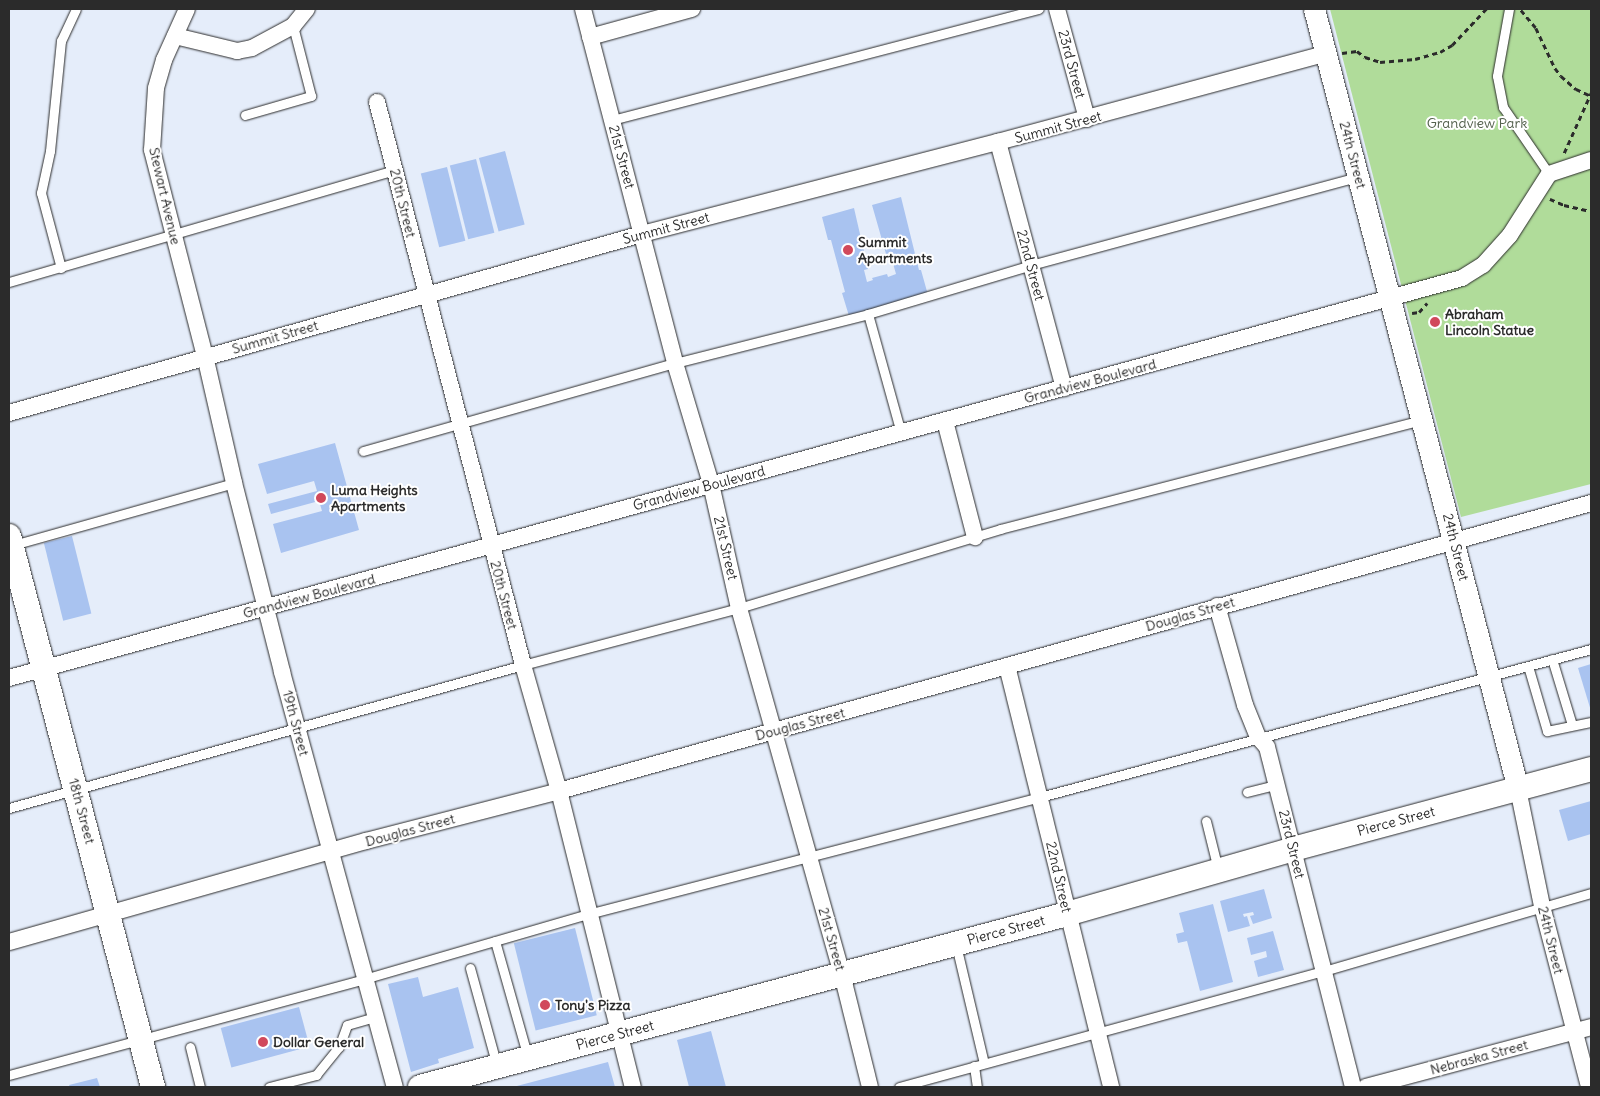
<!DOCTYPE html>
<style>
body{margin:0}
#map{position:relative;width:1600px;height:1096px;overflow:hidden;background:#e5edfa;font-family:Delius,sans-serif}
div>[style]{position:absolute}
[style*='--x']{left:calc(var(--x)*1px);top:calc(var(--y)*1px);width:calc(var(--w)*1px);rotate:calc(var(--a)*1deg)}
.green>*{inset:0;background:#b0dc9a}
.building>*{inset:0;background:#a9c3f0;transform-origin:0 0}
.path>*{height:2.5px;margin-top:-1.25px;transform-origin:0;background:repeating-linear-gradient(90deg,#2b2b2b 0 5px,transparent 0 9px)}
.roads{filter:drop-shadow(0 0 1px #2b2b2b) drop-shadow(0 0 1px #2b2b2b)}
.service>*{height:9px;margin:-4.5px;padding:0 4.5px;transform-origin:4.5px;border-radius:4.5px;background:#fff}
.minor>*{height:16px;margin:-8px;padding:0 8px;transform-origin:8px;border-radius:8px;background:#fff}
.tertiary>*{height:21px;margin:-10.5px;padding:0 10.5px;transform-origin:10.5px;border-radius:10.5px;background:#fff}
.secondary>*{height:24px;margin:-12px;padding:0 12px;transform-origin:12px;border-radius:12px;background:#fff}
.dots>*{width:14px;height:14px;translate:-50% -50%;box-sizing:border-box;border:2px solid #fff;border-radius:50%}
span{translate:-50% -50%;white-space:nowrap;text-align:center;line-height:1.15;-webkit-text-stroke:4px #fff;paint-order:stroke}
.street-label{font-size:14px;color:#2b2b2b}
.park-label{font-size:14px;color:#53604c}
.poi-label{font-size:14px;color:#2b2b2b;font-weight:700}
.left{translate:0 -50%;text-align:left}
.frame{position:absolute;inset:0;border:10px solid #2b2b2b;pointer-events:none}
</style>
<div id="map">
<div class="green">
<i style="clip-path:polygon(1330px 9px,1591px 9px,1591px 484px,1461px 517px)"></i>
</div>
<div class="building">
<i style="left:505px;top:151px;width:76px;height:27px;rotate:75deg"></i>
<i style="left:476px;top:159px;width:76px;height:27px;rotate:76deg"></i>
<i style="left:447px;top:167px;width:76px;height:27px;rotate:76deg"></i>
<i style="clip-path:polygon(901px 197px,919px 270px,921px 270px,928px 295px,849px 316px,842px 293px,845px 292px,831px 240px,828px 240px,822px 217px,854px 208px,868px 269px,864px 270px,867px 282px,873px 280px,872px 278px,887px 274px,888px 277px,896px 274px,892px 260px,888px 261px,872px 205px)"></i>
<i style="clip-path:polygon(335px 443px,359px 530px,281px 553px,273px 524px,322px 511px,319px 501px,271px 514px,268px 504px,317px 491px,314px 481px,267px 494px,258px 464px)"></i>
<i style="left:72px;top:536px;width:80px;height:29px;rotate:76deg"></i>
<i style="clip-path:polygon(1591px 664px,1591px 711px,1578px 668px)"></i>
<i style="clip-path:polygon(1591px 801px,1591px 834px,1568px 841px,1559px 810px)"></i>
<i style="clip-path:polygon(1264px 889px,1272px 918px,1253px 924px,1250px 916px,1254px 915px,1253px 912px,1243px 914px,1244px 917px,1247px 916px,1250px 926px,1228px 932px,1220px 901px)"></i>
<i style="clip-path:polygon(1213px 904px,1233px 982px,1200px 991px,1187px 941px,1178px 943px,1176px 934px,1184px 932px,1179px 913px)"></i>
<i style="left:575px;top:928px;width:90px;height:63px;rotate:76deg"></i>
<i style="clip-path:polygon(1273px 931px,1284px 970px,1258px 977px,1254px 961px,1267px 957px,1266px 951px,1251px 955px,1247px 938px)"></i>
<i style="clip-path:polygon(418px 977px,423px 997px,458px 987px,474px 1048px,438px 1059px,439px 1063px,411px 1072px,388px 984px)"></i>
<i style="left:299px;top:1007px;width:41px;height:81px;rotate:75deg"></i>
<i style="clip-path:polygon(711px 1031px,726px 1087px,689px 1087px,677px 1040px)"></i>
<i style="clip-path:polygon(608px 1062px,615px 1087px,513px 1087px)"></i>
<i style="clip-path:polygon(97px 1078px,100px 1087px,70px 1087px,69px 1085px)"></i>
</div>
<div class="path">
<i style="--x:1521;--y:10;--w:23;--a:50"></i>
<i style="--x:1536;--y:28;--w:44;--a:64.6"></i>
<i style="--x:1555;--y:68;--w:10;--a:53"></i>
<i style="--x:1561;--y:76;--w:20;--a:41"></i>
<i style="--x:1576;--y:89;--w:17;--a:25"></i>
<i style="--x:1342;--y:53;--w:15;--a:-8"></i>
<i style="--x:1357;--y:51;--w:10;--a:37"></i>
<i style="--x:1365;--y:57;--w:16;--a:18"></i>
<i style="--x:1380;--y:62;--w:35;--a:-5"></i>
<i style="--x:1415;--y:59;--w:26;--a:-16"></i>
<i style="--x:1440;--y:52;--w:14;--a:-30"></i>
<i style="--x:1452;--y:45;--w:50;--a:-46.6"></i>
<i style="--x:1564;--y:153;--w:66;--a:-65.8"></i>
<i style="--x:1550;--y:199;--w:15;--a:23"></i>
<i style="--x:1564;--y:205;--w:28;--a:13"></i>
<i style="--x:1412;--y:313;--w:7;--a:-8"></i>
<i style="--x:1419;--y:312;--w:12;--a:-48"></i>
</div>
<div class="roads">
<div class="service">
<i style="--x:1509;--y:9;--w:68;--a:100.2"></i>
<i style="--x:1497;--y:76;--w:32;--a:79"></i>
<i style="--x:1503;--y:107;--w:81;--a:55.5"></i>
<i style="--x:245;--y:115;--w:69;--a:-16.1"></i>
<i style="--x:311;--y:96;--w:72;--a:-104.4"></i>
<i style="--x:612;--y:120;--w:441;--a:-14.6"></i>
<i style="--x:61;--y:268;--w:78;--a:-104.9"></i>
<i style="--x:41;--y:193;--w:43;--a:-77.9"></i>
<i style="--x:50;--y:151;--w:111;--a:-84.3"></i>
<i style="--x:61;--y:41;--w:35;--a:-65"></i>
<i style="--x:9;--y:282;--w:402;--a:-16.2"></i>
<i style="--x:868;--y:314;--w:123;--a:74.5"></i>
<i style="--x:363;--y:451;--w:324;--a:-15.8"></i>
<i style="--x:675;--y:363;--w:199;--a:-14.2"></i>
<i style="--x:868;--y:314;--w:170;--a:-16.7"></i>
<i style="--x:1031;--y:265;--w:339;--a:-15.1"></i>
<i style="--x:13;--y:545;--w:230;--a:-15.7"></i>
<i style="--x:1552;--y:659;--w:69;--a:73.1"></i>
<i style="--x:1528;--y:666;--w:68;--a:73.7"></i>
<i style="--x:1547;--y:731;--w:45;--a:-11.6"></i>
<i style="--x:1247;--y:792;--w:32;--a:-14"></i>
<i style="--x:9;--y:808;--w:534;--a:-15.55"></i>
<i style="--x:523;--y:665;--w:223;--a:-14.8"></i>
<i style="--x:739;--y:608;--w:273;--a:-16.8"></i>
<i style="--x:1000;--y:529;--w:435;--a:-14.5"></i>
<i style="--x:1206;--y:821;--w:49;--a:76"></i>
<i style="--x:495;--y:941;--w:122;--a:74.2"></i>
<i style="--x:956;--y:945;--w:121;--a:76.7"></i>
<i style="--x:470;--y:968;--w:102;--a:74.6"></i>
<i style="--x:190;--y:1047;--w:41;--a:76"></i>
<i style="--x:974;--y:1066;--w:21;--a:82"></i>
<i style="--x:9;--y:1075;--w:368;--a:-15.1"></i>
<i style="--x:364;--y:979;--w:233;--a:-16.2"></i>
<i style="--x:588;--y:914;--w:467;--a:-14.5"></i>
<i style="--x:1040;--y:797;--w:571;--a:-15.03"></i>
<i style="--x:269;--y:1087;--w:49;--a:-14.3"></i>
<i style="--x:316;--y:1075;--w:36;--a:-51"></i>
<i style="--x:339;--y:1047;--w:23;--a:-70"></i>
<i style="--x:347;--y:1025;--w:29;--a:-16"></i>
<i style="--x:899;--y:1087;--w:441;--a:-15.3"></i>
<i style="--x:1324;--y:971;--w:278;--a:-16.3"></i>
</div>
<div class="minor">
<i style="--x:187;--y:9;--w:56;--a:114.3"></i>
<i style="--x:164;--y:60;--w:29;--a:106"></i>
<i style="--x:156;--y:88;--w:62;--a:93.7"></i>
<i style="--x:152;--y:150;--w:213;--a:75.6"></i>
<i style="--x:205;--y:356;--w:130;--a:77.1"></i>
<i style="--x:234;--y:483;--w:195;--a:75.7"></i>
<i style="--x:282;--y:672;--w:430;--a:74.8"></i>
<i style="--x:583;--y:9;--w:366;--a:75.4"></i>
<i style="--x:675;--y:363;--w:126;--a:73.4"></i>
<i style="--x:711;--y:484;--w:127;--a:77.3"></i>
<i style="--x:739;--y:608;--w:380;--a:74.3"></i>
<i style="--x:842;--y:974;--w:116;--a:76.1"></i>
<i style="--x:1057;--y:9;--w:114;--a:74.7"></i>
<i style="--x:175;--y:36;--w:64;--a:13.6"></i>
<i style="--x:237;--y:51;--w:15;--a:-11"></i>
<i style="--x:252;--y:48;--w:47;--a:-28.2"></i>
<i style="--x:293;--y:26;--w:22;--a:-51"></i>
<i style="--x:590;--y:37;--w:106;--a:-15.4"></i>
<i style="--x:377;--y:102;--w:582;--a:75.46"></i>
<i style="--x:523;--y:665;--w:131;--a:74.1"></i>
<i style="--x:559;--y:791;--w:305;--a:76"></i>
<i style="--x:998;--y:142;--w:255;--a:75"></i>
<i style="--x:9;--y:413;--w:658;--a:-15.79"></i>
<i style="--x:642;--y:234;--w:368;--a:-14.5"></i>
<i style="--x:998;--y:142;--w:339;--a:-15.1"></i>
<i style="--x:945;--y:421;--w:120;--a:75.5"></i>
<i style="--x:1217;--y:606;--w:103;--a:74.2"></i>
<i style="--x:1245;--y:705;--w:35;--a:68"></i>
<i style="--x:1258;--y:737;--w:13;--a:48"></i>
<i style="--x:1267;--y:747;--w:351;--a:75.8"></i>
<i style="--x:1007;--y:666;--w:434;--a:76.1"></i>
<i style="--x:9;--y:678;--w:1507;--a:-15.39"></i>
<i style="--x:1462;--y:278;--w:25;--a:-32"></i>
<i style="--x:1483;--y:265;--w:40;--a:-48"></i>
<i style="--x:1510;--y:235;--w:72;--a:-57.4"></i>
<i style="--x:1549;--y:174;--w:44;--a:-18.4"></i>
<i style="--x:1518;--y:789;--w:119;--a:78.4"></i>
<i style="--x:1542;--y:906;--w:187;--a:75.4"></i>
<i style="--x:9;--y:942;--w:371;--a:-15.8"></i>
<i style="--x:366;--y:841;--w:199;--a:-14.5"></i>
<i style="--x:559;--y:791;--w:1071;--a:-15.59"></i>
<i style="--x:1366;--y:1087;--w:233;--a:-14.9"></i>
</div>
<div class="tertiary">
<i style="--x:1314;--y:9;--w:806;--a:75.34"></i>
</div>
<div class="secondary">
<i style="--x:9;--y:536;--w:570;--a:75.35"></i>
<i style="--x:420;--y:1087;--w:670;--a:-14.97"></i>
<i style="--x:1067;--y:914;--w:235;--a:-16"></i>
<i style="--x:1293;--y:849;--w:309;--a:-15"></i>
</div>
</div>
<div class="dots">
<i style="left:848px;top:250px;background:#d1495b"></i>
<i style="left:1435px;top:322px;background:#d1495b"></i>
<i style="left:321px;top:498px;background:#d1495b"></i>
<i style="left:545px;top:1005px;background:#d1495b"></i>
<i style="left:263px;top:1042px;background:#d1495b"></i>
</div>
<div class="street-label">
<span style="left:1072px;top:64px;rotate:75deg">23rd Street</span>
<span style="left:1058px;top:127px;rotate:-15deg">Summit Street</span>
<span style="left:1353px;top:155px;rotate:75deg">24th Street</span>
<span style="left:622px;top:157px;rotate:75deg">21st Street</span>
<span style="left:165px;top:196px;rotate:77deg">Stewart Avenue</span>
<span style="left:403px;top:203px;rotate:76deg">20th Street</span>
<span style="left:666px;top:228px;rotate:-15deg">Summit Street</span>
<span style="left:1031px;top:265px;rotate:75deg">22nd Street</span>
<span style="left:275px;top:337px;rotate:-16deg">Summit Street</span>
<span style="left:1090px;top:381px;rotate:-15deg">Grandview Boulevard</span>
<span style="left:699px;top:488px;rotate:-15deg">Grandview Boulevard</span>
<span style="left:1456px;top:547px;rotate:76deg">24th Street</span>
<span style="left:726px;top:548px;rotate:77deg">21st Street</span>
<span style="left:504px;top:595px;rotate:75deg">20th Street</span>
<span style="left:309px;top:596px;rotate:-15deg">Grandview Boulevard</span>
<span style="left:1190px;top:614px;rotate:-16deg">Douglas Street</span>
<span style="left:296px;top:723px;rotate:75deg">19th Street</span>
<span style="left:800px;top:724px;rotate:-15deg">Douglas Street</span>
<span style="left:82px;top:811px;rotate:75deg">18th Street</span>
<span style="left:1396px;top:821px;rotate:-15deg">Pierce Street</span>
<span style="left:410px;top:830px;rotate:-15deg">Douglas Street</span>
<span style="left:1292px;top:844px;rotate:76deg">23rd Street</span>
<span style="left:1059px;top:877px;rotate:77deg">22nd Street</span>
<span style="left:1006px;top:930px;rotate:-15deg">Pierce Street</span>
<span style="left:832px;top:939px;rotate:74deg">21st Street</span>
<span style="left:1551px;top:940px;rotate:76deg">24th Street</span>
<span style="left:615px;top:1035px;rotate:-15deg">Pierce Street</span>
<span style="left:1479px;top:1057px;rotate:-15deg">Nebraska Street</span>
</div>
<div class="park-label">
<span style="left:1477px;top:123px">Grandview Park</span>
</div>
<div class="poi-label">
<span class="left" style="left:858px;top:250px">Summit<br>Apartments</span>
<span class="left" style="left:1445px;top:322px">Abraham<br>Lincoln Statue</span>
<span class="left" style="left:331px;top:498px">Luma Heights<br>Apartments</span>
<span class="left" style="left:555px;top:1005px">Tony's Pizza</span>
<span class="left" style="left:273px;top:1042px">Dollar General</span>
</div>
<div class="frame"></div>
</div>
